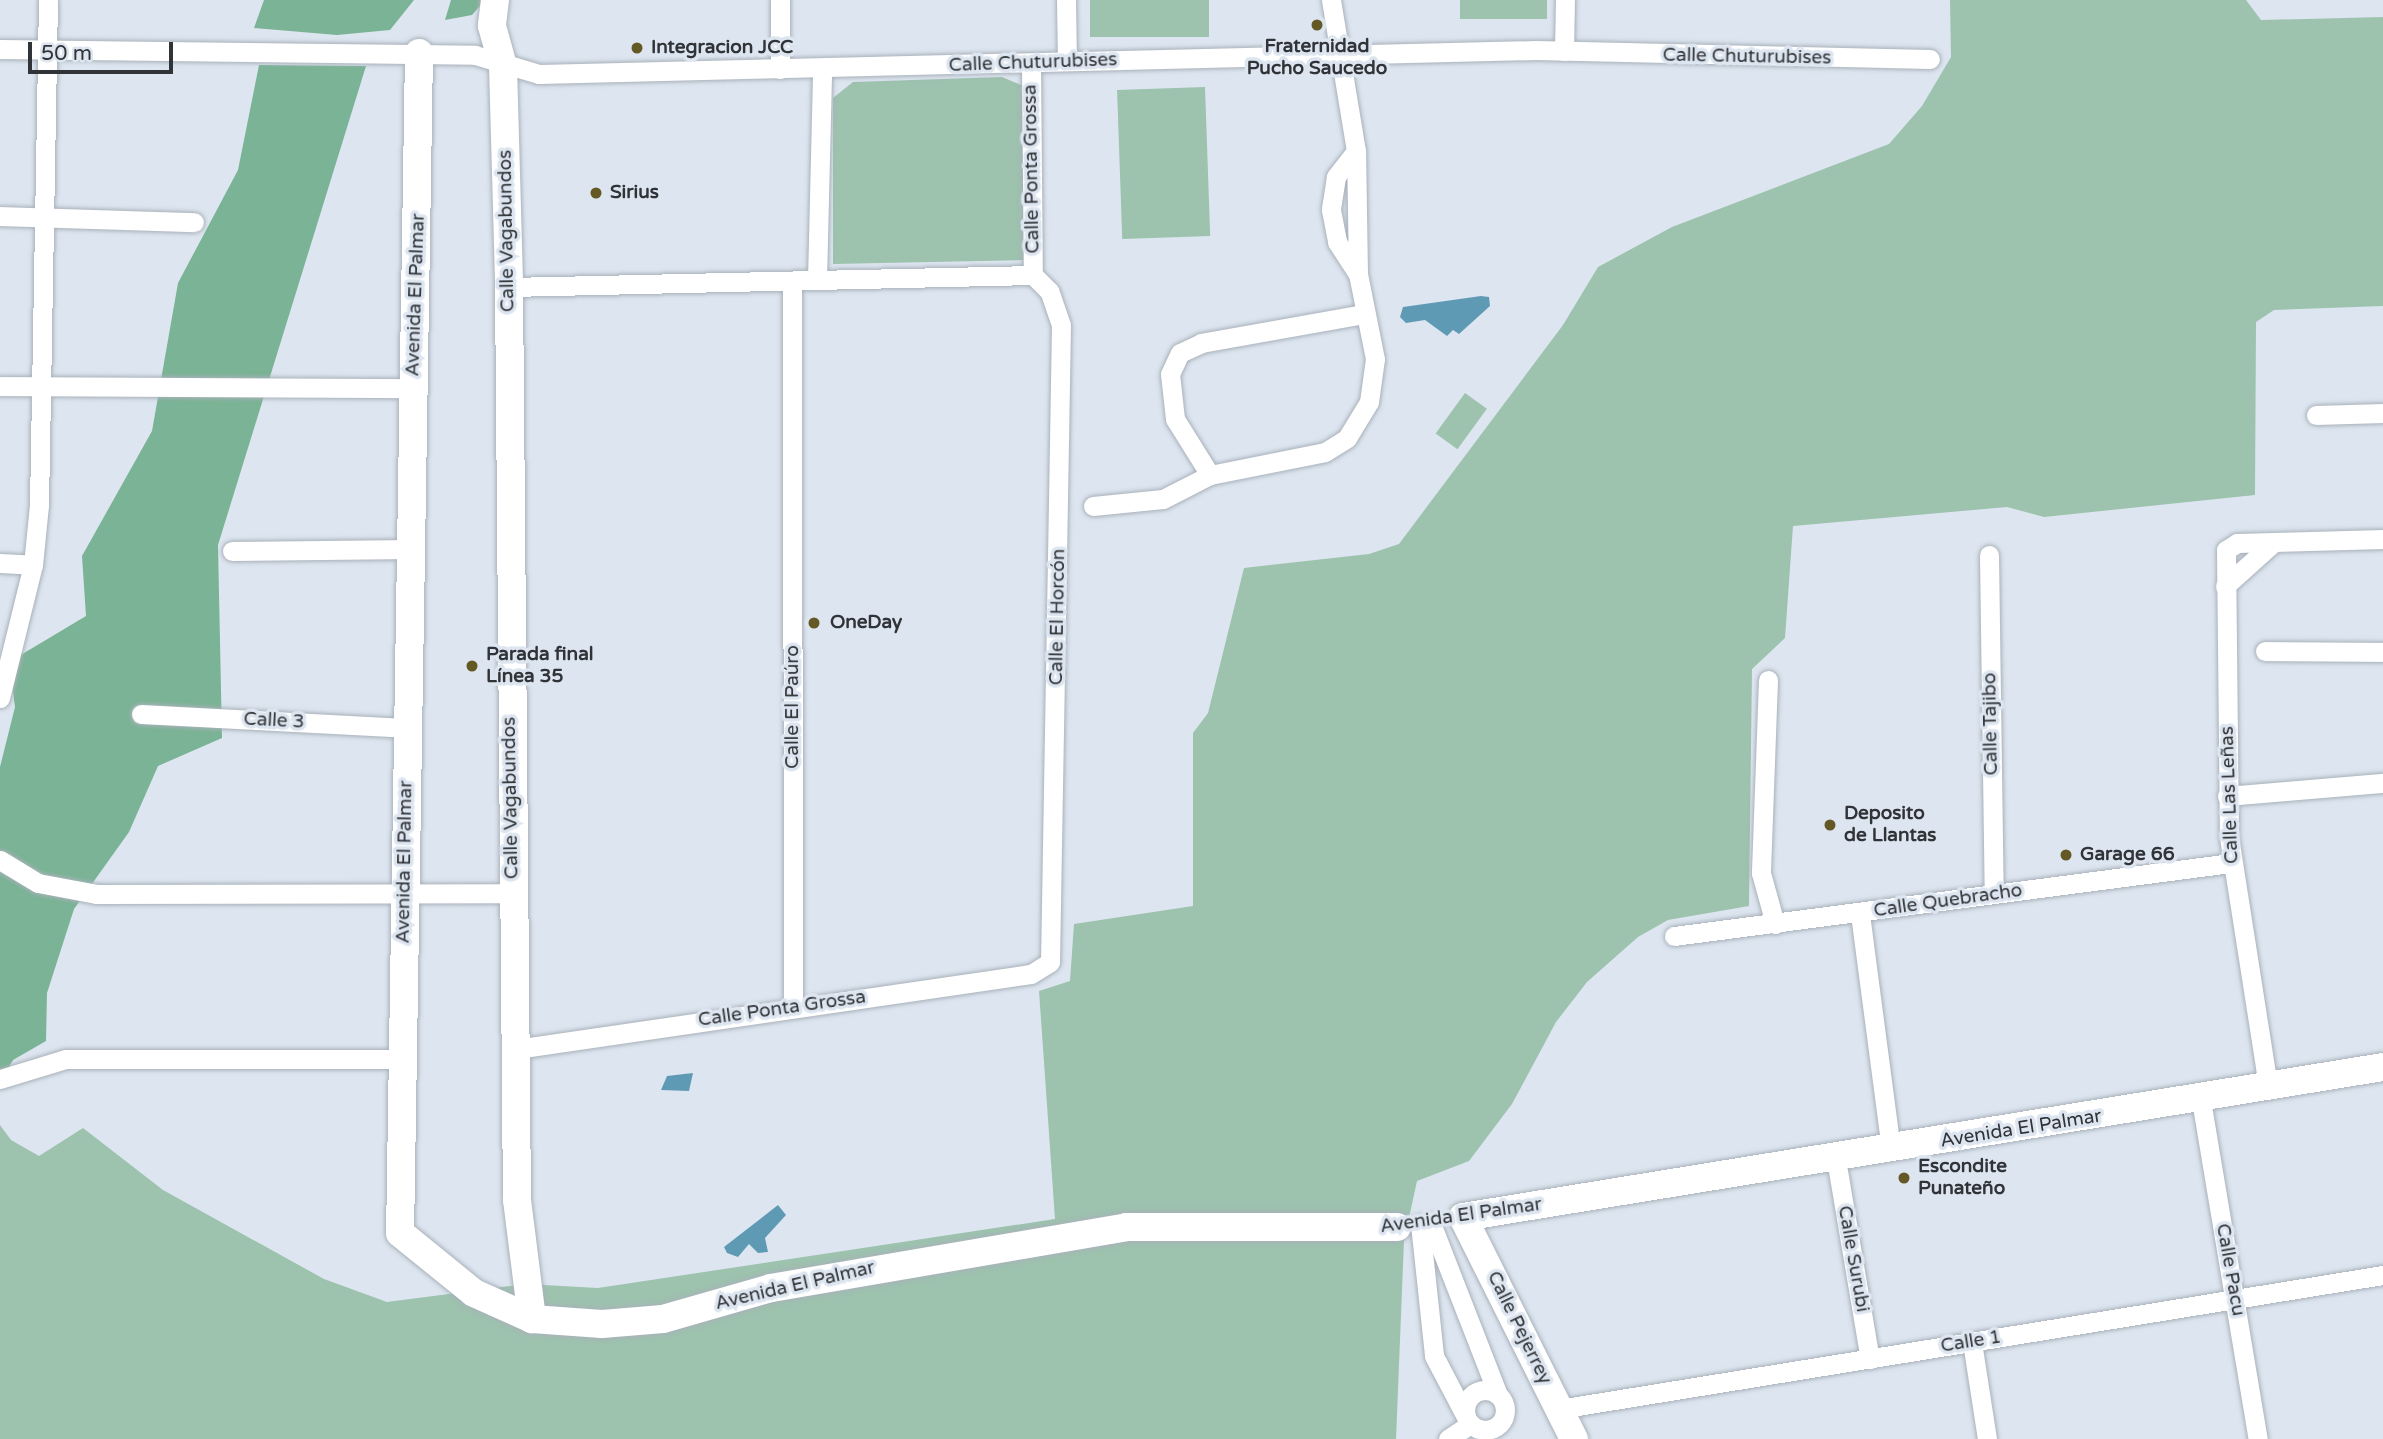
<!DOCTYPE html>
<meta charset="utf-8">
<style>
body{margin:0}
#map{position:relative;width:2383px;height:1439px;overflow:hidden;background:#dde6f0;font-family:"Varela Round",sans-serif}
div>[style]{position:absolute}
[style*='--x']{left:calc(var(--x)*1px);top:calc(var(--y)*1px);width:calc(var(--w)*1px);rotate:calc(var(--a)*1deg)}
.green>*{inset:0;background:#9dc2ae;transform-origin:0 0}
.forest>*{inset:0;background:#7ab395}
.water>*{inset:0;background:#5f9ab5}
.roads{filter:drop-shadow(0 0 2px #a9b1ba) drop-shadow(0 0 2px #a9b1ba)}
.street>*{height:19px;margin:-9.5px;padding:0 9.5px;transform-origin:9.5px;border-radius:9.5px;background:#fff}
.street>.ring{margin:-9.5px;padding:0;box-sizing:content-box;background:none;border:19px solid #fff;border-radius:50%}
.secondary>*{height:28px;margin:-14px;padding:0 14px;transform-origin:14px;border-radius:14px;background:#fff}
.dots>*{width:19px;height:19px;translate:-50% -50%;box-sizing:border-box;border:4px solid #dde6f0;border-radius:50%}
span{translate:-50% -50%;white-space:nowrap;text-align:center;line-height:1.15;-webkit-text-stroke:7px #dde6f0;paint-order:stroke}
.poi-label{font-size:19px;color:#303337;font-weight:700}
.left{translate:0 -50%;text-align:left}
.street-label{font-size:19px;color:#303337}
.scale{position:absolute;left:28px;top:42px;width:145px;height:32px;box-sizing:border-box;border:4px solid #303337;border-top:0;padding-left:9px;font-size:21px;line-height:24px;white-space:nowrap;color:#303337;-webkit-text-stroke:5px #dde6f0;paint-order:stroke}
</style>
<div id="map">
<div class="green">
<i style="left:1090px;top:0;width:119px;height:37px"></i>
<i style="left:1460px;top:0;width:87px;height:19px"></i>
<i style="clip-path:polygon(1950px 0,2246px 0,2261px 20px,2383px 17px,2383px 306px,2274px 310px,2256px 322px,2255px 495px,2044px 517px,2007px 507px,1793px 526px,1785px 638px,1752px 669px,1749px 906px,1668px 920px,1638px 937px,1587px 982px,1556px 1022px,1512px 1104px,1469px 1161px,1417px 1181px,1404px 1241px,1396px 1439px,0 1439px,0 1125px,11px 1140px,39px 1156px,83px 1128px,163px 1190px,324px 1279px,387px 1302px,526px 1284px,598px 1288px,1055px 1219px,1039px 991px,1070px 981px,1074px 924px,1193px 906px,1193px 733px,1208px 713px,1244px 568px,1369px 554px,1399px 544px,1563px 325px,1598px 267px,1672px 227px,1889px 144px,1922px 106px,1951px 57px)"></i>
<i style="clip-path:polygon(1002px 77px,1026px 87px,1029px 260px,833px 264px,833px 98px,853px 82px)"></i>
<i style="left:1205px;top:87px;width:149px;height:88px;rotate:88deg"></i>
<i style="left:1465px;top:393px;width:27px;height:50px;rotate:36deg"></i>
</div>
<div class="forest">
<i style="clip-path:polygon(264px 0,414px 0,390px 30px,337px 35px,254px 28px)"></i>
<i style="clip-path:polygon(451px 0,485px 0,472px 15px,445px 20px)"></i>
<i style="clip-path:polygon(259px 65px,366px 66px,218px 545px,222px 738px,158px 766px,129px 832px,74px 909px,47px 993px,46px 1041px,13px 1060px,0 1083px,0 767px,15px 707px,9px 662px,86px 616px,82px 556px,152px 431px,178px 283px,238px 170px)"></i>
</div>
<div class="water">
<i style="clip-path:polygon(1481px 296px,1489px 297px,1490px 306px,1459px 334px,1453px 330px,1447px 336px,1425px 320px,1406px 323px,1400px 317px,1403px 307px)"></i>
<i style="clip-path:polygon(693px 1073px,689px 1091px,661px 1090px,667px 1076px)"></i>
<i style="clip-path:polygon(778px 1205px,786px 1215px,765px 1238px,768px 1252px,758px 1253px,749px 1244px,738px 1257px,727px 1253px,724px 1247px)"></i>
</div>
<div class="roads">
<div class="street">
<i style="--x:1066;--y:0;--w:61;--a:89.1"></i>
<i style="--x:0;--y:49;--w:475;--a:0.7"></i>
<i style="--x:475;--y:55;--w:67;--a:16.5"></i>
<i style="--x:539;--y:74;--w:997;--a:-1.38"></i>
<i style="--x:1536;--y:50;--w:394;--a:1.3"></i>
<i style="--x:1564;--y:51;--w:51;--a:-88.9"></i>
<i style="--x:1031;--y:63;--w:212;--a:89.5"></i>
<i style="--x:780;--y:69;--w:69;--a:-90"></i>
<i style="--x:1356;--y:151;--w:33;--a:128"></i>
<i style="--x:1336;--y:177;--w:33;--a:99"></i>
<i style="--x:1331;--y:210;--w:33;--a:79"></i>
<i style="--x:1337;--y:242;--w:38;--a:57"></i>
<i style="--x:0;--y:216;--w:194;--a:1.8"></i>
<i style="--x:817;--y:280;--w:211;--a:-88.6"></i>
<i style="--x:792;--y:282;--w:725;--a:89.92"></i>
<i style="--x:509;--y:287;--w:524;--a:-1.31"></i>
<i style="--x:0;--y:386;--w:413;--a:0.3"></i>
<i style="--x:2316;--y:415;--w:67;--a:-1.7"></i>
<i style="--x:1210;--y:475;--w:66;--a:-122"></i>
<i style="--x:1175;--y:419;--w:45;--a:-96.3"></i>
<i style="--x:1170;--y:374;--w:23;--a:-65"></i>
<i style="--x:1180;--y:353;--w:23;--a:-25"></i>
<i style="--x:1201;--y:343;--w:165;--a:-10.1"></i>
<i style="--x:1093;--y:506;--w:70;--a:-5.7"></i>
<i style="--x:1163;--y:499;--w:53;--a:-27.1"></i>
<i style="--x:1210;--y:475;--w:117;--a:-11.3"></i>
<i style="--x:1325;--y:452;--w:26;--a:-32"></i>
<i style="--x:1347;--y:438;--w:42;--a:-58.6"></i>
<i style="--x:1369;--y:402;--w:43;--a:-82.1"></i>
<i style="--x:1375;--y:359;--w:87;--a:-101.3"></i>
<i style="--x:1358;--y:274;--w:123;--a:-90.9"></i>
<i style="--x:1356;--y:151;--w:153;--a:-99.4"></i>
<i style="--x:232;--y:551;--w:181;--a:-0.6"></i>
<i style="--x:1989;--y:555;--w:338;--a:89.2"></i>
<i style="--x:0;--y:563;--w:33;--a:3"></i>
<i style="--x:2225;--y:586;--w:64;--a:-41.9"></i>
<i style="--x:2265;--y:651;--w:118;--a:0.5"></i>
<i style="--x:1768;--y:680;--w:193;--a:92.1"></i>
<i style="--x:1761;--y:873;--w:53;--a:74.6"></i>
<i style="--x:0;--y:698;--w:137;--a:-76.1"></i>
<i style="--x:33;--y:565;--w:60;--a:-84.3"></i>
<i style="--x:39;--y:505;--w:505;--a:-88.98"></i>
<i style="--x:141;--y:714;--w:265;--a:3"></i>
<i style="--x:2227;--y:796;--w:157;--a:-4.8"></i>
<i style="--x:0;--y:860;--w:44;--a:31.2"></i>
<i style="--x:38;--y:883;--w:59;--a:10.7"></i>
<i style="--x:96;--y:894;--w:417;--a:-0.1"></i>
<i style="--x:1860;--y:914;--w:238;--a:82.5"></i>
<i style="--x:1674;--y:936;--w:562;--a:-7.47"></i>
<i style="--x:516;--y:1049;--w:520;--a:-8.29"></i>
<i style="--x:1031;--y:974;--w:22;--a:-32"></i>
<i style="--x:1050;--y:962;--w:637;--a:-89.01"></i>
<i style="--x:1061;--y:325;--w:36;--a:-109"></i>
<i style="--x:1049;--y:291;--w:23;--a:-135"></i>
<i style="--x:0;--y:1079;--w:69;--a:-16.9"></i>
<i style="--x:66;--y:1059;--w:336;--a:0"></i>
<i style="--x:2268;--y:1086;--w:253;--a:-98.9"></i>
<i style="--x:2229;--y:836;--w:286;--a:-90.6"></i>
<i style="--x:2226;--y:550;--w:13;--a:-32"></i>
<i style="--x:2237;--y:543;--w:146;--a:-1.6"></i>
<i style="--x:2201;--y:1100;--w:344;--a:80.5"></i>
<i style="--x:1836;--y:1159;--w:203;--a:80.4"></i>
<i style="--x:1431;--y:1223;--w:185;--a:68.7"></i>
<i style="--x:1420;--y:1224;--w:133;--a:83.9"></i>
<i style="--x:1434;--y:1356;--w:69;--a:62.3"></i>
<i style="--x:1972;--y:1342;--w:98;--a:81.2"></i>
<i class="ring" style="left:1465px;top:1390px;width:21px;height:21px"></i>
<i style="--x:1559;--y:1409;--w:835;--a:-9.24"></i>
<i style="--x:1448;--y:1439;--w:27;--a:-34"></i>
</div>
<div class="secondary">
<i style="--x:495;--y:0;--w:26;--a:97"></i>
<i style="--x:492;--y:26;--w:41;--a:74.6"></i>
<i style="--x:503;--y:66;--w:221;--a:88.4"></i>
<i style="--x:509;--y:287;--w:913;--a:89.5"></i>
<i style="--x:517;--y:1200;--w:120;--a:82.8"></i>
<i style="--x:419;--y:53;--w:1180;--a:90.92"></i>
<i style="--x:400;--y:1233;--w:95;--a:39"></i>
<i style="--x:474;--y:1293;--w:64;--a:24.1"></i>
<i style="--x:532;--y:1319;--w:70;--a:4.1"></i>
<i style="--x:602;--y:1324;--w:61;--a:-4.7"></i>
<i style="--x:663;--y:1319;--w:112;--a:-16"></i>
<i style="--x:771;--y:1288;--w:360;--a:-9.7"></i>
<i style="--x:1126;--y:1227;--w:271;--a:0"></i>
<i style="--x:1574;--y:1439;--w:248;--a:-116.6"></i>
<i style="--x:1463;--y:1217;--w:932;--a:-9.26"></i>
</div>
</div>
<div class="dots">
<i style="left:1317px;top:25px;background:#645825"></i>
<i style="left:637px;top:48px;background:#645825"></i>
<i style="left:596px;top:193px;background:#645825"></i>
<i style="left:814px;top:623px;background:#645825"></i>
<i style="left:472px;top:666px;background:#645825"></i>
<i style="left:1830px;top:825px;background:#645825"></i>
<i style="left:2066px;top:855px;background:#645825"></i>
<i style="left:1904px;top:1178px;background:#645825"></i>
</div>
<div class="poi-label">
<span style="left:1317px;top:58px">Fraternidad<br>Pucho Saucedo</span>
<span class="left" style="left:651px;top:48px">Integracion JCC</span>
<span class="left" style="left:610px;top:193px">Sirius</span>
<span class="left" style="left:830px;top:623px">OneDay</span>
<span class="left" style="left:486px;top:666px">Parada final<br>Línea 35</span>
<span class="left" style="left:1844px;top:825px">Deposito<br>de Llantas</span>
<span class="left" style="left:2080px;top:855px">Garage 66</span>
<span class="left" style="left:1918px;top:1178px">Escondite<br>Punateño</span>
</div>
<div class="street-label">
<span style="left:1747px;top:57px;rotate:1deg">Calle Chuturubises</span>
<span style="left:1033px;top:63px;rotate:-2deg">Calle Chuturubises</span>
<span style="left:1032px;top:169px;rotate:-91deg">Calle Ponta Grossa</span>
<span style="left:507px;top:231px;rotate:-91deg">Calle Vagabundos</span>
<span style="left:416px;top:295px;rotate:-88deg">Avenida El Palmar</span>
<span style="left:1058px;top:617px;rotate:-89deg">Calle El Horcón</span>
<span style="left:793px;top:707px;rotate:-90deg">Calle El Paúro</span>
<span style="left:274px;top:721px;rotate:3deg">Calle 3</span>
<span style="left:1991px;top:724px;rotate:-91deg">Calle Tajibo</span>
<span style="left:2230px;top:795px;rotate:-92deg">Calle Las Leñas</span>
<span style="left:511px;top:798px;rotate:-91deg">Calle Vagabundos</span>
<span style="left:405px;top:862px;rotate:-89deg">Avenida El Palmar</span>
<span style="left:1948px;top:901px;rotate:-8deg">Calle Quebracho</span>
<span style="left:782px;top:1009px;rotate:-8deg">Calle Ponta Grossa</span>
<span style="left:2021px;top:1129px;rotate:-9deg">Avenida El Palmar</span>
<span style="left:1461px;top:1216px;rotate:-8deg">Avenida El Palmar</span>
<span style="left:1853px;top:1259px;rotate:80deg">Calle Surubi</span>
<span style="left:2230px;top:1270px;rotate:80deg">Calle Pacu</span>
<span style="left:795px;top:1286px;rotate:-13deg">Avenida El Palmar</span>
<span style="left:1519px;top:1328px;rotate:64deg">Calle Pejerrey</span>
<span style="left:1971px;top:1342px;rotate:-9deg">Calle 1</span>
</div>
<div class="scale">50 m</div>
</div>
